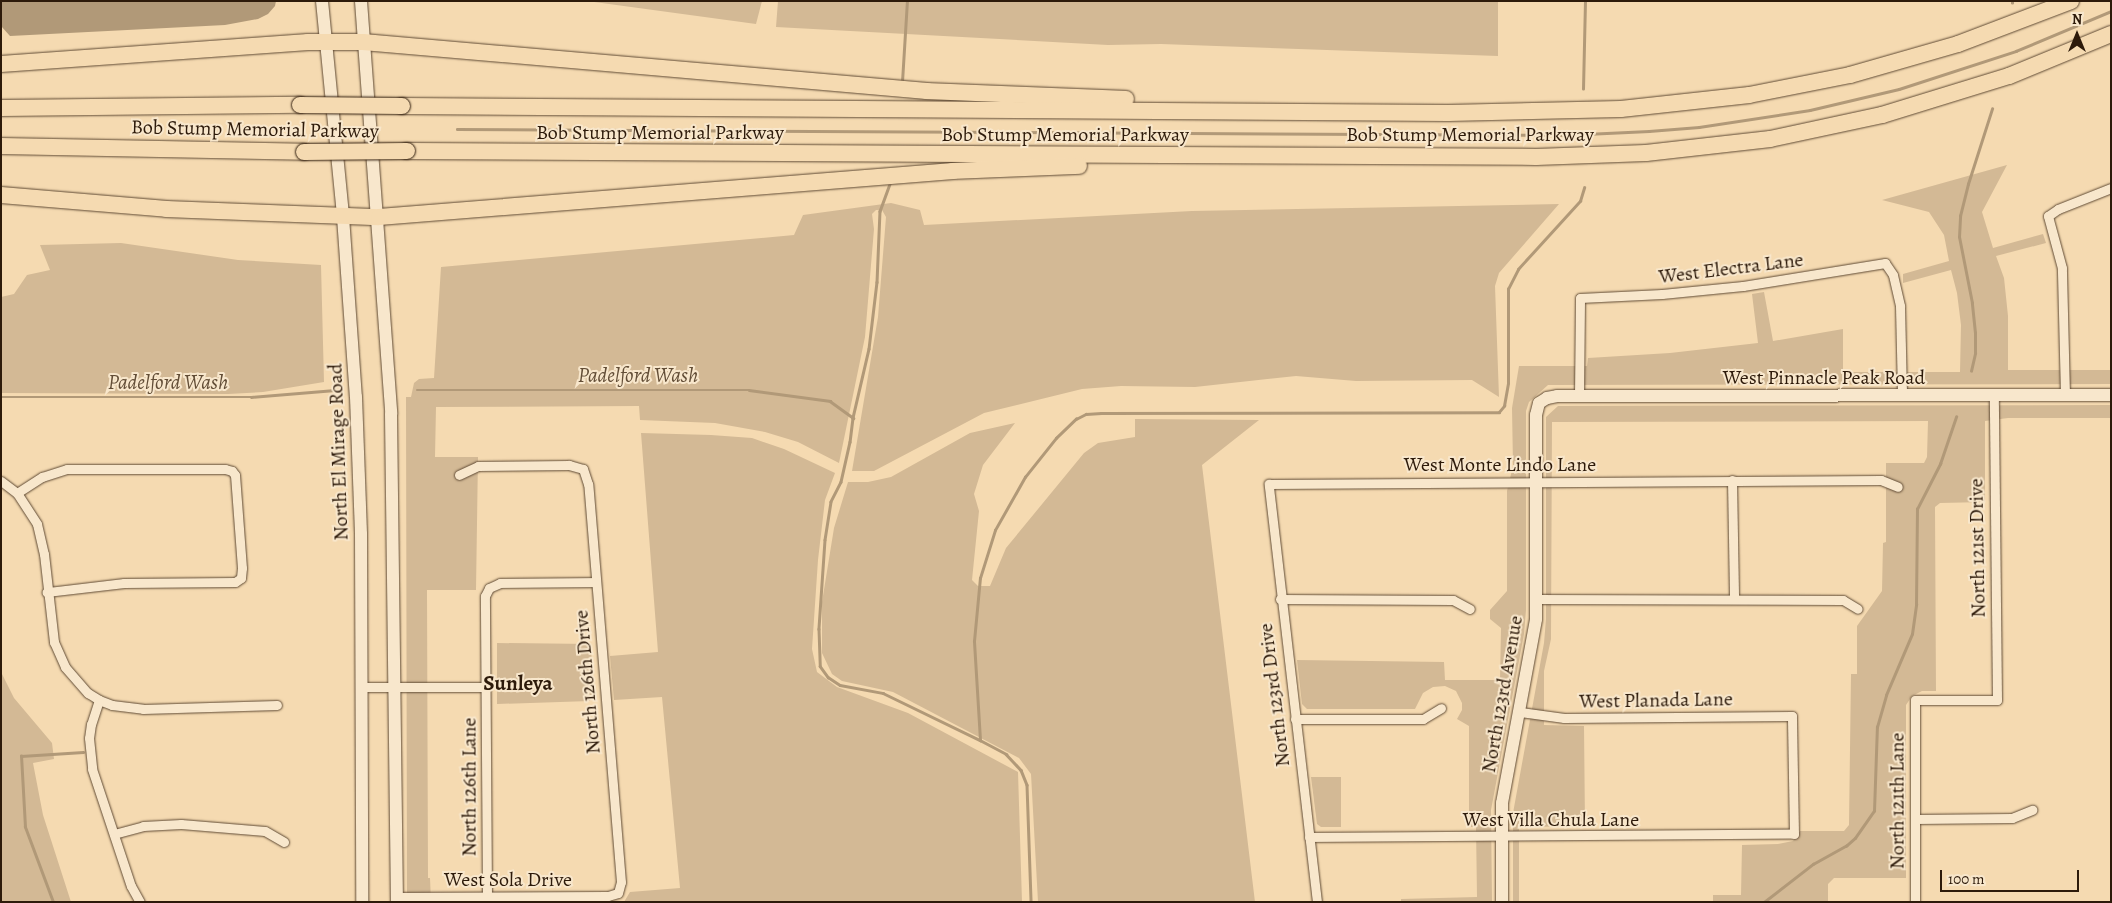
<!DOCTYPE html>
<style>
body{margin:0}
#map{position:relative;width:2112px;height:903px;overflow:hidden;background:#f5dab1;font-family:Alegreya,serif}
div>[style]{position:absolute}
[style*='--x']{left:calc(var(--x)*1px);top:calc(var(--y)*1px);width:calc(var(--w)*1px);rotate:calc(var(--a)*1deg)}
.green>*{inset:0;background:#d3b995}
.water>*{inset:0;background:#b19978}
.stream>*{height:2.5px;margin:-1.25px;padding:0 1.25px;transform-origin:1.25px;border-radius:1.25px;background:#b19978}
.roads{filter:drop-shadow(0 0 1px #5f4a34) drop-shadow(0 0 1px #5f4a34)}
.street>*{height:9px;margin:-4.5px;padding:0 4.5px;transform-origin:4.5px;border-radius:4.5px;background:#f8e7cc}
.secondary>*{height:12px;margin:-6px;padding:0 6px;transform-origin:6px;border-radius:6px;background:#f8e7cc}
.highway>*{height:16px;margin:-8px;padding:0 8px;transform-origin:8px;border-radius:8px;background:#f5dab1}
.bridges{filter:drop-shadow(0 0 1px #2d1a0a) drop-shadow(0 0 1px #2d1a0a)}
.highway-bridge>*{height:16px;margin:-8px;padding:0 8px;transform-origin:8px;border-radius:8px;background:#f5dab1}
span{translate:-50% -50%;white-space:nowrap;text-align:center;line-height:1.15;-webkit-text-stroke:4px #f8e7cc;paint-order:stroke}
.street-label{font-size:20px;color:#2d1a0a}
.water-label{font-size:21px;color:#624d36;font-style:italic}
.neighbourhood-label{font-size:21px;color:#2d1a0a;font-weight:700}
.frame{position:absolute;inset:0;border:2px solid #2d1a0a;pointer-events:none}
.north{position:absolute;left:2052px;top:10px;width:50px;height:50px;-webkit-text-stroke:4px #f8e7cc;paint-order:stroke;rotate:0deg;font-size:14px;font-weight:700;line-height:20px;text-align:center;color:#2d1a0a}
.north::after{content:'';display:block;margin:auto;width:18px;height:22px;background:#2d1a0a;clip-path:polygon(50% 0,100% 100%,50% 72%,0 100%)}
.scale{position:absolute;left:1940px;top:870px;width:139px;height:22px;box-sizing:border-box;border:2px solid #2d1a0a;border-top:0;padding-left:6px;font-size:15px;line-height:18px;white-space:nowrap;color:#2d1a0a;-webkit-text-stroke:4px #f8e7cc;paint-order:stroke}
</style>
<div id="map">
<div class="green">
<i style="clip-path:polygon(587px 1px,762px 1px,756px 24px)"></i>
<i style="clip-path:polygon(778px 1px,1498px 1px,1498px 56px,1161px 44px,1108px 45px,776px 27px)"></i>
<i style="clip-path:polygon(2007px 165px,1982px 212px,1993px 248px,2043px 234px,2046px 243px,1996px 256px,2004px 278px,2008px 316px,2008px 370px,2111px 370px,2111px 384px,1548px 385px,1529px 402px,1526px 411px,1526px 610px,1524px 634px,1491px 810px,1492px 902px,1401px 902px,1401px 899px,1477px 897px,1476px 827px,1469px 827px,1469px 726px,1457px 719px,1462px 710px,1462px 703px,1456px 691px,1445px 686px,1433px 687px,1423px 693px,1415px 709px,1307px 709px,1302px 704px,1297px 660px,1444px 662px,1445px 680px,1500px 680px,1501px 628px,1490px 619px,1490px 610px,1507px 591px,1507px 491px,1513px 466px,1512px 408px,1519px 366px,1587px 366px,1588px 358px,1670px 353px,1758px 343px,1752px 294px,1764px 292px,1773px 341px,1843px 329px,1843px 372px,1960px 372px,1961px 325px,1957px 293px,1951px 270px,1903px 283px,1903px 274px,1949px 261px,1944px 235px,1929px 212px,1882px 200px)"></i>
<i style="clip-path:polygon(891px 203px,920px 210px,924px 225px,1192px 211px,1559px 204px,1499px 273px,1495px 286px,1499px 397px,1472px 380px,1356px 381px,1296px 376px,1195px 387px,1121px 386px,1082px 389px,984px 413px,874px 471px,852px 471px,878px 317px,886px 217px,882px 210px,876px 210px,872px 214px,874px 229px,865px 337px,839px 463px,798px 442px,765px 432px,715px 423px,640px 420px,639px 406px,436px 407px,435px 457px,478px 457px,476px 590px,427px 590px,428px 878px,430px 878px,431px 902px,407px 902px,406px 397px,411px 397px,414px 383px,419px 379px,434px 378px,441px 267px,794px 235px,803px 215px)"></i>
<i style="clip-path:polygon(121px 243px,238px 260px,321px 265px,324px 382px,263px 392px,228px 394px,1px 393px,1px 297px,14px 294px,27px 275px,50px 270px,40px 245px)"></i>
<i style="clip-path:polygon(2111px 405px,2111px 418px,2008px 418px,1985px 421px,1985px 502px,1940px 503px,1935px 507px,1936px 691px,1922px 691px,1912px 696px,1906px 705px,1906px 878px,1834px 878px,1828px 884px,1828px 902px,1713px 902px,1713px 895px,1741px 895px,1742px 845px,1778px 844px,1793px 841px,1800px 831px,1844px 831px,1849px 825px,1851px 674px,1857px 674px,1857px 626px,1882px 591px,1883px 543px,1886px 542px,1886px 463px,1924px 463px,1927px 457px,1928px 421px,1552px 422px,1551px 639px,1544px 671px,1544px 725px,1584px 726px,1585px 826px,1519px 827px,1519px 902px,1513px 902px,1513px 813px,1544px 643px,1546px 619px,1546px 417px,1558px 406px)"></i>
<i style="clip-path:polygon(1135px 419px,1259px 420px,1202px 465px,1255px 902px,1038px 902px,1031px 774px,1019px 758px,893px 692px,842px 681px,832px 674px,822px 653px,822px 602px,834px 528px,848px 482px,868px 482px,891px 477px,970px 433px,1015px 423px,983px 465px,974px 494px,979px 511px,972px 580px,978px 586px,990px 586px,1006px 548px,1084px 453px,1098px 443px,1135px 437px)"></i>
<i style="clip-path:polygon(641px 433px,711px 435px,752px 438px,784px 449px,835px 473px,825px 500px,818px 560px,812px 649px,817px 672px,837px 687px,908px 713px,1018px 772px,1022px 902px,624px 902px,630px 892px,680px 888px,662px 697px,614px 700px,610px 656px,658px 652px)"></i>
<i style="clip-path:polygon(497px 643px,591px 644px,593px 694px,590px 701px,497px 704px)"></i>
<i style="clip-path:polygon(1px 672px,14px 698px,52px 743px,54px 759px,33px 763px,43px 815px,71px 902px,1px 902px)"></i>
<i style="clip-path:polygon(1311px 777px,1341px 777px,1341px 827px,1321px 827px,1317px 824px)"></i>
</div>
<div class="water">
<i style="clip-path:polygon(1px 1px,276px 1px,275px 6px,268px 14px,258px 19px,225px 25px,10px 36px,1px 26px)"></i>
</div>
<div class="stream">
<i style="--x:2012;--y:3;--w:2;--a:-90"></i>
<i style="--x:902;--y:82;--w:81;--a:-86.5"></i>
<i style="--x:1583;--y:89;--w:88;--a:-88.7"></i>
<i style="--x:457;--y:129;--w:1107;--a:0.31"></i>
<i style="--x:1564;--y:135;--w:85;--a:-2.7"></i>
<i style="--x:1649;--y:131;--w:50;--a:-4.6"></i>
<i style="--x:1699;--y:127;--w:112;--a:-8.7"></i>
<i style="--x:1810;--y:110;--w:91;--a:-13.3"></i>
<i style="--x:1899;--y:89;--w:123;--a:-18"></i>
<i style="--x:2016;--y:51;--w:103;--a:-22.8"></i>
<i style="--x:890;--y:184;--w:29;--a:110"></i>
<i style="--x:880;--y:211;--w:71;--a:92.4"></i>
<i style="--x:877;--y:282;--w:67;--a:96.8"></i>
<i style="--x:869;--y:349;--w:71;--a:103.1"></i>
<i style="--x:853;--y:418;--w:24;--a:97"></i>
<i style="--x:850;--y:442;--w:41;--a:102.7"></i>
<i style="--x:841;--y:482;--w:22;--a:117"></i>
<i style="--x:831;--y:502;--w:38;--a:99"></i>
<i style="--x:825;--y:540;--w:89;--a:93.9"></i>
<i style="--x:819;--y:629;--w:37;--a:88"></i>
<i style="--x:820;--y:666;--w:14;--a:54"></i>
<i style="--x:828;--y:677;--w:14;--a:34"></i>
<i style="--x:840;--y:685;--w:44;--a:10.5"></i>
<i style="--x:883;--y:693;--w:108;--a:25.9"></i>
<i style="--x:980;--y:740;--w:30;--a:28"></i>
<i style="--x:1006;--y:754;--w:22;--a:47"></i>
<i style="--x:1021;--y:770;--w:16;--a:68"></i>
<i style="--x:1027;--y:785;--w:117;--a:88"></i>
<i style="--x:1971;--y:371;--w:18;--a:-77"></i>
<i style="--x:1975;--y:353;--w:20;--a:-90"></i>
<i style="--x:1975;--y:333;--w:30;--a:-96"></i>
<i style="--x:1972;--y:303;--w:67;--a:-101.1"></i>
<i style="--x:1959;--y:237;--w:21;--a:-87"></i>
<i style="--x:1960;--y:216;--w:33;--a:-76"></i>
<i style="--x:1968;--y:184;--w:79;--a:-72.3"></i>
<i style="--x:417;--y:390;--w:332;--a:0"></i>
<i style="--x:749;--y:390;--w:82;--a:7.7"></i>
<i style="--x:830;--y:401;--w:29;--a:36"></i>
<i style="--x:1;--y:397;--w:250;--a:0"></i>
<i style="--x:251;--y:397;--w:84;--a:-4.8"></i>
<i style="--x:980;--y:740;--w:99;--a:-93.5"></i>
<i style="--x:974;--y:641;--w:63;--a:-84.6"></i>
<i style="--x:980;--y:578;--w:50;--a:-72.6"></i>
<i style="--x:995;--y:530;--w:61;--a:-60.5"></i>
<i style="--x:1025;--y:477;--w:50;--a:-51.5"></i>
<i style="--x:1056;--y:438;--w:28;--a:-44"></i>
<i style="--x:1076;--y:419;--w:11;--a:-27"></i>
<i style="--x:1086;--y:414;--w:15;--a:-4"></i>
<i style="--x:1101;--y:413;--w:398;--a:-0.1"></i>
<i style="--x:1499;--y:412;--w:8;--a:-50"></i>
<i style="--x:1504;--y:406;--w:23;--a:-80"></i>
<i style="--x:1508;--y:383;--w:94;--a:-90"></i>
<i style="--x:1508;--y:289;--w:22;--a:-63"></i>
<i style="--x:1518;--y:269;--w:92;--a:-47.6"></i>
<i style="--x:1580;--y:201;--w:14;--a:-73"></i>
<i style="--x:53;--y:902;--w:80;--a:-110.5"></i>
<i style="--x:25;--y:827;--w:71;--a:-93.2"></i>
<i style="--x:21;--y:756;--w:62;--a:-3.7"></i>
<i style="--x:1764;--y:902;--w:62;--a:-37.8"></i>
<i style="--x:1813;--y:864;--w:38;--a:-29"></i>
<i style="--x:1846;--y:846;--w:12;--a:-42"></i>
<i style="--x:1855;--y:838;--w:33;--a:-55"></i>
<i style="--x:1874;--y:811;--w:84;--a:-88"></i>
<i style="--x:1877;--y:727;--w:33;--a:-74"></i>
<i style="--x:1886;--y:695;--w:66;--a:-66.9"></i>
<i style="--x:1912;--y:634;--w:30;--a:-82"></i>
<i style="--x:1916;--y:604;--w:95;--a:-89.4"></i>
<i style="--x:1917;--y:509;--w:51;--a:-62.9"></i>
<i style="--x:1940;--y:464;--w:50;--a:-71.2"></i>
</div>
<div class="roads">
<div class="street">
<i style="--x:2065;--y:395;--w:127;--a:-91.4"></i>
<i style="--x:2062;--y:268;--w:54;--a:-105.1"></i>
<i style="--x:2048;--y:216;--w:12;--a:-35"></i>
<i style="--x:2058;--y:209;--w:57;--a:-21.6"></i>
<i style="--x:1579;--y:396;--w:98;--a:-89.4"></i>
<i style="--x:1580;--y:298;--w:82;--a:-2.8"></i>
<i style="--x:1662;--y:294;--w:81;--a:-5.6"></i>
<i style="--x:1743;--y:286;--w:144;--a:-9.2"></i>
<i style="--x:1885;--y:263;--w:14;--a:56"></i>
<i style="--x:1893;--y:275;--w:32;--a:77"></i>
<i style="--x:1900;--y:306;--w:89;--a:88.7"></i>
<i style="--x:1732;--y:480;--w:119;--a:89"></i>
<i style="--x:1;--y:481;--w:20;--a:37"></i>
<i style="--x:17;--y:493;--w:37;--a:57"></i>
<i style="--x:37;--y:524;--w:31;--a:77"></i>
<i style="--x:44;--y:554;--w:89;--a:83.5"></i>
<i style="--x:54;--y:642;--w:27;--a:66"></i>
<i style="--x:65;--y:667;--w:35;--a:49"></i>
<i style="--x:88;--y:693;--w:13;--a:32"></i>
<i style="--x:99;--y:700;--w:14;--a:21"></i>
<i style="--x:112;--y:705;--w:31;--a:7"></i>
<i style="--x:143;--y:709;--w:134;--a:-1.7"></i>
<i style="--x:17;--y:493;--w:30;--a:-33"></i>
<i style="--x:42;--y:477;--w:26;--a:-18"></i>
<i style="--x:67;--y:469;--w:158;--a:0"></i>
<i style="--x:225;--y:469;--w:7;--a:16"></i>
<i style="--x:232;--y:471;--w:5;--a:53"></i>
<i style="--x:235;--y:475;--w:93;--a:85.7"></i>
<i style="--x:242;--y:568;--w:10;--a:96"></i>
<i style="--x:241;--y:578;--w:7;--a:146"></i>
<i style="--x:235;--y:582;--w:111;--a:179.5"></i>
<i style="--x:124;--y:583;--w:78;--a:173.3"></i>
<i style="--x:1280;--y:599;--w:173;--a:0.3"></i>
<i style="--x:1453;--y:600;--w:19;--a:28"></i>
<i style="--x:1536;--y:599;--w:307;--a:0.2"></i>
<i style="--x:1843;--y:600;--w:17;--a:31"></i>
<i style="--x:362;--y:687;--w:124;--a:0"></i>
<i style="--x:99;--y:700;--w:25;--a:108"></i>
<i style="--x:91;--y:724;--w:14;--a:98"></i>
<i style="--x:89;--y:738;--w:31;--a:84"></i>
<i style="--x:92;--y:769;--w:123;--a:71.6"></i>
<i style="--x:131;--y:886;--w:18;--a:61"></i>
<i style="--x:1295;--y:719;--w:128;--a:0"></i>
<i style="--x:1423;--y:719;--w:21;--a:-31"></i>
<i style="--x:1915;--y:819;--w:97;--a:-0.6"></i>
<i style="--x:2012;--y:818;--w:22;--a:-22"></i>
<i style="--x:114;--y:834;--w:30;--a:-15"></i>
<i style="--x:143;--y:826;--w:38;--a:-3"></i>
<i style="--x:181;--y:824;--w:84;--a:4.8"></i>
<i style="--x:265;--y:831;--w:22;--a:30"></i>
<i style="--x:1309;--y:837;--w:485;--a:-0.4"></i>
<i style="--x:1794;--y:834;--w:118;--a:-91"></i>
<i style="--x:1792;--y:716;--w:228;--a:179.5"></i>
<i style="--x:1564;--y:718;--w:44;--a:-172.2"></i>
<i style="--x:487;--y:896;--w:300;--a:-90.4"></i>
<i style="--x:485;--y:596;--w:9;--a:-63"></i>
<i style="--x:489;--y:588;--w:12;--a:-24"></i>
<i style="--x:500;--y:583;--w:96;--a:-0.6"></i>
<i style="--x:397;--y:897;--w:211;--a:-0.3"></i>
<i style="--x:608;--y:896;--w:10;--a:-17"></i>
<i style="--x:618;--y:893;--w:11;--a:-75"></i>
<i style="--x:621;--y:882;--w:399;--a:-94.7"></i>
<i style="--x:588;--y:484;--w:16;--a:-108"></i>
<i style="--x:583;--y:469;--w:15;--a:-164"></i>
<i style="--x:569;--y:465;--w:91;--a:179.4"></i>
<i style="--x:478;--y:466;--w:21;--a:155"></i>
<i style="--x:1317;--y:902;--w:421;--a:-96.6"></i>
<i style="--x:1269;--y:484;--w:612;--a:-0.37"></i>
<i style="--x:1881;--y:480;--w:18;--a:22"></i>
<i style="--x:1915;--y:902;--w:202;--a:-90"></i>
<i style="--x:1915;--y:700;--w:82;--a:0"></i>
<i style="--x:1997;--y:700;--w:304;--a:-90.6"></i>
</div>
<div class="secondary">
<i style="--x:322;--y:1;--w:217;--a:84.4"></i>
<i style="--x:343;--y:217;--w:180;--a:85.9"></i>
<i style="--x:356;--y:397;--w:137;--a:87.9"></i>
<i style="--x:361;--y:534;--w:368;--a:89.8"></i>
<i style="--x:361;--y:1;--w:414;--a:85.8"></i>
<i style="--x:391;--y:414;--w:488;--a:89.3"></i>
<i style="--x:1502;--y:902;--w:99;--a:-90"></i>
<i style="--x:1502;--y:803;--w:187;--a:-79.5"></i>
<i style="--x:1536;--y:619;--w:204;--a:-90"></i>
<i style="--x:1536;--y:415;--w:12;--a:-76"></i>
<i style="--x:1539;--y:403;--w:9;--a:-32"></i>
<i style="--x:1547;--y:398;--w:10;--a:-11"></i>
<i style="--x:1557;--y:396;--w:554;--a:-0.1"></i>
</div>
<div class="highway">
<i style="--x:1;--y:64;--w:308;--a:-4.1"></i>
<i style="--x:308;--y:42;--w:55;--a:0"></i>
<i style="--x:363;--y:42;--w:566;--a:4.97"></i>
<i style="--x:927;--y:91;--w:199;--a:2.3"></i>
<i style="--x:402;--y:106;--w:1046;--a:0.38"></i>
<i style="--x:1448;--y:113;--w:173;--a:-1.3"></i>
<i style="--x:1621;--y:109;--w:129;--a:-6.2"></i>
<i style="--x:1749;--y:95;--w:103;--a:-11.2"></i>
<i style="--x:1850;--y:75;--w:112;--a:-16"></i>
<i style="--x:1958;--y:44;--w:121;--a:-20.8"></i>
<i style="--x:1;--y:108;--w:299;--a:-0.6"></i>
<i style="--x:1;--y:146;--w:303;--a:1.1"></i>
<i style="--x:407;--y:151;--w:1129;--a:0.3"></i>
<i style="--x:1536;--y:157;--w:110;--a:-2.1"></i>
<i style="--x:1646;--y:153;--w:125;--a:-6.4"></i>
<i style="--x:1770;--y:139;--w:115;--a:-12.1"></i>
<i style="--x:1882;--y:115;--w:133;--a:-17.1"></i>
<i style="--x:2009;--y:76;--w:110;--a:-22.4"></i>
<i style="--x:1;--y:195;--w:166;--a:4.8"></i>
<i style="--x:166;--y:209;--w:213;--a:2.2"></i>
<i style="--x:379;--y:217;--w:576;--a:-4.58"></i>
<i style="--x:953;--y:171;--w:126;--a:-2.3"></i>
</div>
</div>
<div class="bridges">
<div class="highway-bridge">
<i style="--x:300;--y:105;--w:102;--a:0.6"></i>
<i style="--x:304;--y:152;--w:103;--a:-0.6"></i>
</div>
</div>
<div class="street-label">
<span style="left:255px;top:129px;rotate:1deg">Bob Stump Memorial Parkway</span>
<span style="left:660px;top:132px">Bob Stump Memorial Parkway</span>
<span style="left:1065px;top:134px">Bob Stump Memorial Parkway</span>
<span style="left:1470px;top:134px">Bob Stump Memorial Parkway</span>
<span style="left:1731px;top:268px;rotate:-7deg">West Electra Lane</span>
<span style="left:1824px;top:377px">West Pinnacle Peak Road</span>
<span style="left:338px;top:452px;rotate:-92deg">North El Mirage Road</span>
<span style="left:1500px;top:464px">West Monte Lindo Lane</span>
<span style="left:1977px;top:548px;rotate:-91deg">North 121st Drive</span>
<span style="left:587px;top:682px;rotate:-95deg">North 126th Drive</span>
<span style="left:1502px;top:694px;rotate:-80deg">North 123rd Avenue</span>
<span style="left:1274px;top:695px;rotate:-97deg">North 123rd Drive</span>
<span style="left:1656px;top:700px;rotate:-1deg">West Planada Lane</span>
<span style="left:469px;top:787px;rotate:-90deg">North 126th Lane</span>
<span style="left:1897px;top:801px;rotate:-90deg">North 121th Lane</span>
<span style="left:1551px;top:819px">West Villa Chula Lane</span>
<span style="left:508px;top:879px">West Sola Drive</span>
</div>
<div class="water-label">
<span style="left:638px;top:375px">Padelford Wash</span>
<span style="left:168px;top:382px">Padelford Wash</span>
</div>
<div class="neighbourhood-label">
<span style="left:518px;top:683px">Sunleya</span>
</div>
<div class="frame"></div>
<div class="north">N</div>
<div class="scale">100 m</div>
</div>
